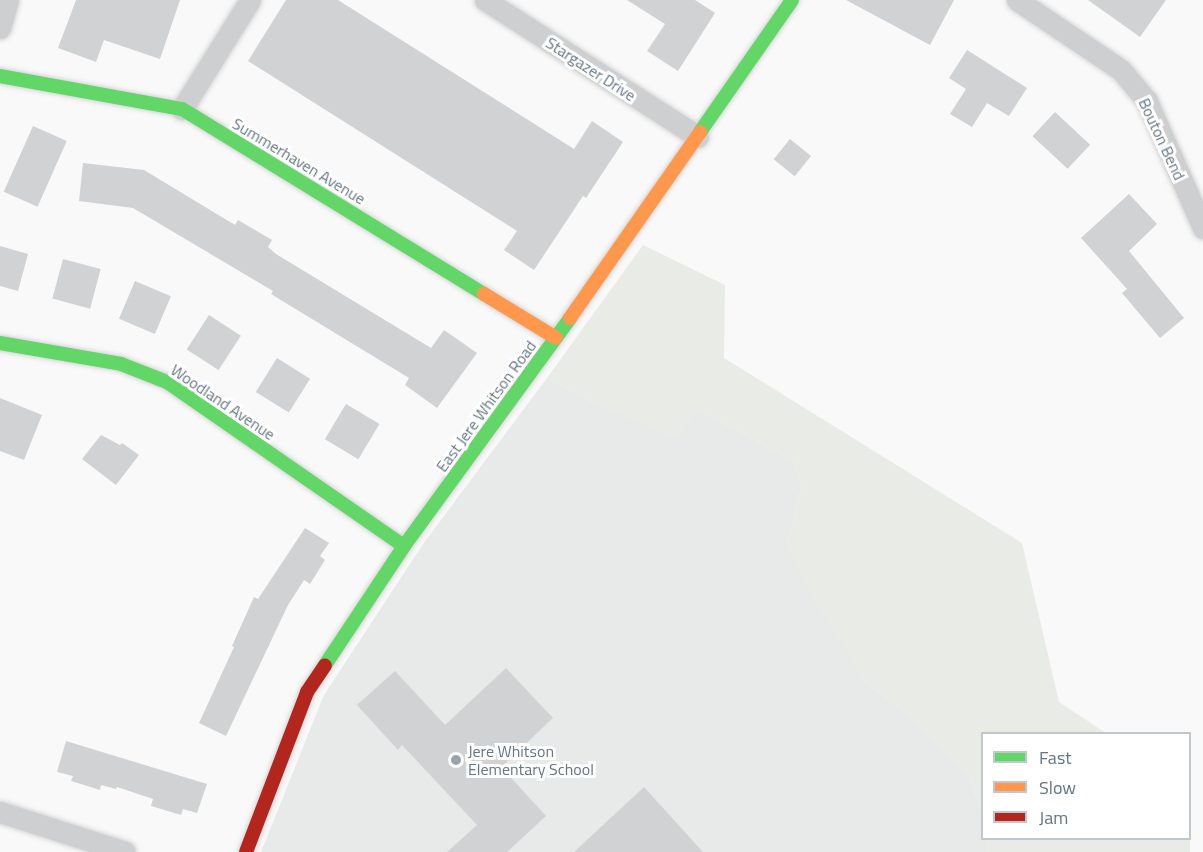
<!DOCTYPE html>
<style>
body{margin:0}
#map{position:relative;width:1203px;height:852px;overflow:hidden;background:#f9f9f9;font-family:"Titillium Web",sans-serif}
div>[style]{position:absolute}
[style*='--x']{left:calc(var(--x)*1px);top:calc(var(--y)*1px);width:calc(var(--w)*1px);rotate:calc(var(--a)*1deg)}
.built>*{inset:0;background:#e8e9e9}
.green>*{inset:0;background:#e8ebe6}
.building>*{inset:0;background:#d0d2d3;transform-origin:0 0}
.roads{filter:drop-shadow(0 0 2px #d5d6d7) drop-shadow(0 0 2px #d5d6d7)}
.street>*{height:21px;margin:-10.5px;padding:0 10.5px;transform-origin:10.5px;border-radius:10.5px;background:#cecfd0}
.fast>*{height:14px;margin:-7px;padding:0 7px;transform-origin:7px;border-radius:7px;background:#63d668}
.slow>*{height:14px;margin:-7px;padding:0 7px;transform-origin:7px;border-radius:7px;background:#ff974d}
.jam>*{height:14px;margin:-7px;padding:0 7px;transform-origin:7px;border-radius:7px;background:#b3261e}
.dots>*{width:16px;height:16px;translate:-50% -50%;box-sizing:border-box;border:3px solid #fff;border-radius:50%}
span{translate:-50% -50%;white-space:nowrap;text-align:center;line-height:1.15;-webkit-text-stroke:6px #fff;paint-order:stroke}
.street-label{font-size:16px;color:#657683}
.poi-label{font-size:16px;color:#657683}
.left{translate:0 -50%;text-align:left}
.legend{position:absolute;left:981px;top:732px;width:210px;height:108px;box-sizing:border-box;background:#fff;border:2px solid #c1c8cd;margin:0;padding:8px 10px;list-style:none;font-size:18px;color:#657683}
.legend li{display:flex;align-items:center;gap:12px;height:30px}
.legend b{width:30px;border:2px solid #c1c8cd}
</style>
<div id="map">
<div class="built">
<i style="clip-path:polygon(547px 378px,595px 404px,698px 410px,792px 460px,802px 484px,787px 546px,865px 682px,906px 713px,969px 776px,982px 815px,982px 838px,989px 839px,987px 852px,261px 852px,324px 695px,423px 544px)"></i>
</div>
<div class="green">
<i style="clip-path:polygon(643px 245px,725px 285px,724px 358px,1022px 543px,1059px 702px,1106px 733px,982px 734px,982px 815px,969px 776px,906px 713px,865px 682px,803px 582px,787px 546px,802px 484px,792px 460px,698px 410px,676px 439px,595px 404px,547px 378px)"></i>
<i style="clip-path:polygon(1190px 789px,1190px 852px,987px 852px,989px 839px,1190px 838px)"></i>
</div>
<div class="building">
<i style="clip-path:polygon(76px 0,180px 0,160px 59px,104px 40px,96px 62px,58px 48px)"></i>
<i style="clip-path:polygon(286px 0,338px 0,574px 149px,592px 121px,623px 142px,586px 198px,583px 196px,534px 270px,504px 250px,517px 231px,248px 61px)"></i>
<i style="clip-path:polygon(627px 0,695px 0,715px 13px,678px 71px,647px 51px,665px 24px)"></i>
<i style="clip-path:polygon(846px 0,954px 0,930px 45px)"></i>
<i style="clip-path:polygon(1088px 0,1166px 0,1140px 37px)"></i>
<i style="clip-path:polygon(967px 50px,1027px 88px,1009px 116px,987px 103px,972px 127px,950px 114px,966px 89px,949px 78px)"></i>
<i style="left:1055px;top:112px;width:48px;height:33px;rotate:43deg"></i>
<i style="left:33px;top:126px;width:37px;height:72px;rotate:24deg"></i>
<i style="left:790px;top:139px;width:27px;height:26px;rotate:39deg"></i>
<i style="clip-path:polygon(83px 163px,144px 170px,235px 225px,238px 220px,272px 240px,268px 247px,276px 254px,431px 348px,444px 330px,477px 353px,437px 408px,405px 385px,409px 378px,271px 294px,273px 291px,133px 208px,79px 201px)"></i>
<i style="clip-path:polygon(1129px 194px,1157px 224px,1129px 251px,1184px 318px,1160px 338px,1122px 293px,1127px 289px,1081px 238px)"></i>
<i style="clip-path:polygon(0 246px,28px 254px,18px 291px,0 286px)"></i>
<i style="left:63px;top:259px;width:39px;height:41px;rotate:15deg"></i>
<i style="left:135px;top:281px;width:39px;height:41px;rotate:23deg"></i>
<i style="left:209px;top:315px;width:38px;height:41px;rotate:33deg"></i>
<i style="left:277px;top:358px;width:39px;height:40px;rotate:32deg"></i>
<i style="clip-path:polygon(0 398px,42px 415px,24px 460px,0 451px)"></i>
<i style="left:346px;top:404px;width:39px;height:41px;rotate:31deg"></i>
<i style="clip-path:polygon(101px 435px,120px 445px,122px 443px,139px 455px,116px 485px,82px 459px)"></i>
<i style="clip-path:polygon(305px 528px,329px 543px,320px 556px,325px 560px,310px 584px,304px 580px,288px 605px,226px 736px,199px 723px,234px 647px,232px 646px,254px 597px,258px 599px)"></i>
<i style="clip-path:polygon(506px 668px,553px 718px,501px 767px,546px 816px,507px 852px,447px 852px,477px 825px,402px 745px,398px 750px,357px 705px,395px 671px,445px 725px)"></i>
<i style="clip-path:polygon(66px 741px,207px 784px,197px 813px,183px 809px,181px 815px,151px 806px,153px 799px,117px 787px,116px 789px,101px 785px,100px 790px,71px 781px,73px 776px,57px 772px)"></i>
<i style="clip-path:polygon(644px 787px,703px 852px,574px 852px)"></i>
</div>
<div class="roads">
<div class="street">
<i style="--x:485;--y:0;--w:253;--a:32.7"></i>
<i style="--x:1017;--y:0;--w:125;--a:33.9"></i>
<i style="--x:1121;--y:70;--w:40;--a:50"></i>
<i style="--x:1147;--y:101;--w:139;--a:66.2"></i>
<i style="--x:0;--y:28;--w:29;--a:-74"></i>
<i style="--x:182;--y:109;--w:128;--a:-58"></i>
<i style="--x:0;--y:812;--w:131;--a:17.7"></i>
</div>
<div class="fast">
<i style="--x:0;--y:76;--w:185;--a:10.3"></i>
<i style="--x:182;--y:109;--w:354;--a:31.5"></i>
<i style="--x:700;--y:132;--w:161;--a:-55.1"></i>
<i style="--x:0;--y:343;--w:123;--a:9.8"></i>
<i style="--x:121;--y:364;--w:49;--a:21.4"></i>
<i style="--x:167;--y:382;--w:288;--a:34.7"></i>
<i style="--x:325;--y:665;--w:143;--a:-56.4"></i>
<i style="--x:404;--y:546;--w:282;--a:-53.9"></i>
</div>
<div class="slow">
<i style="--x:484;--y:294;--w:84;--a:31.4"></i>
<i style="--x:570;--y:318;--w:227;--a:-55"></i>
</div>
<div class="jam">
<i style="--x:246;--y:852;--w:171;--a:-69.1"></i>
<i style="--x:307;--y:692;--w:32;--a:-56"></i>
</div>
</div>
<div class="dots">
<i style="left:456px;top:760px;background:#99a4ac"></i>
</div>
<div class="street-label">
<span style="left:591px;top:69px;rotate:33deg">Stargazer Drive</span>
<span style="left:1162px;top:139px;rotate:65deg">Bouton Bend</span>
<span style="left:299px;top:161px;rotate:31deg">Summerhaven Avenue</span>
<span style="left:223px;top:402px;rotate:34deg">Woodland Avenue</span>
<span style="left:486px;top:406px;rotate:-54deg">East Jere Whitson Road</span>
</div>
<div class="poi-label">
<span class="left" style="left:468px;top:760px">Jere Whitson<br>Elementary School</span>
</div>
<ul class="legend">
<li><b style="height:8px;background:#63d668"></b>Fast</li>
<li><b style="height:8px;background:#ff974d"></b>Slow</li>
<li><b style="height:8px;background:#b3261e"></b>Jam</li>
</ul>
</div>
